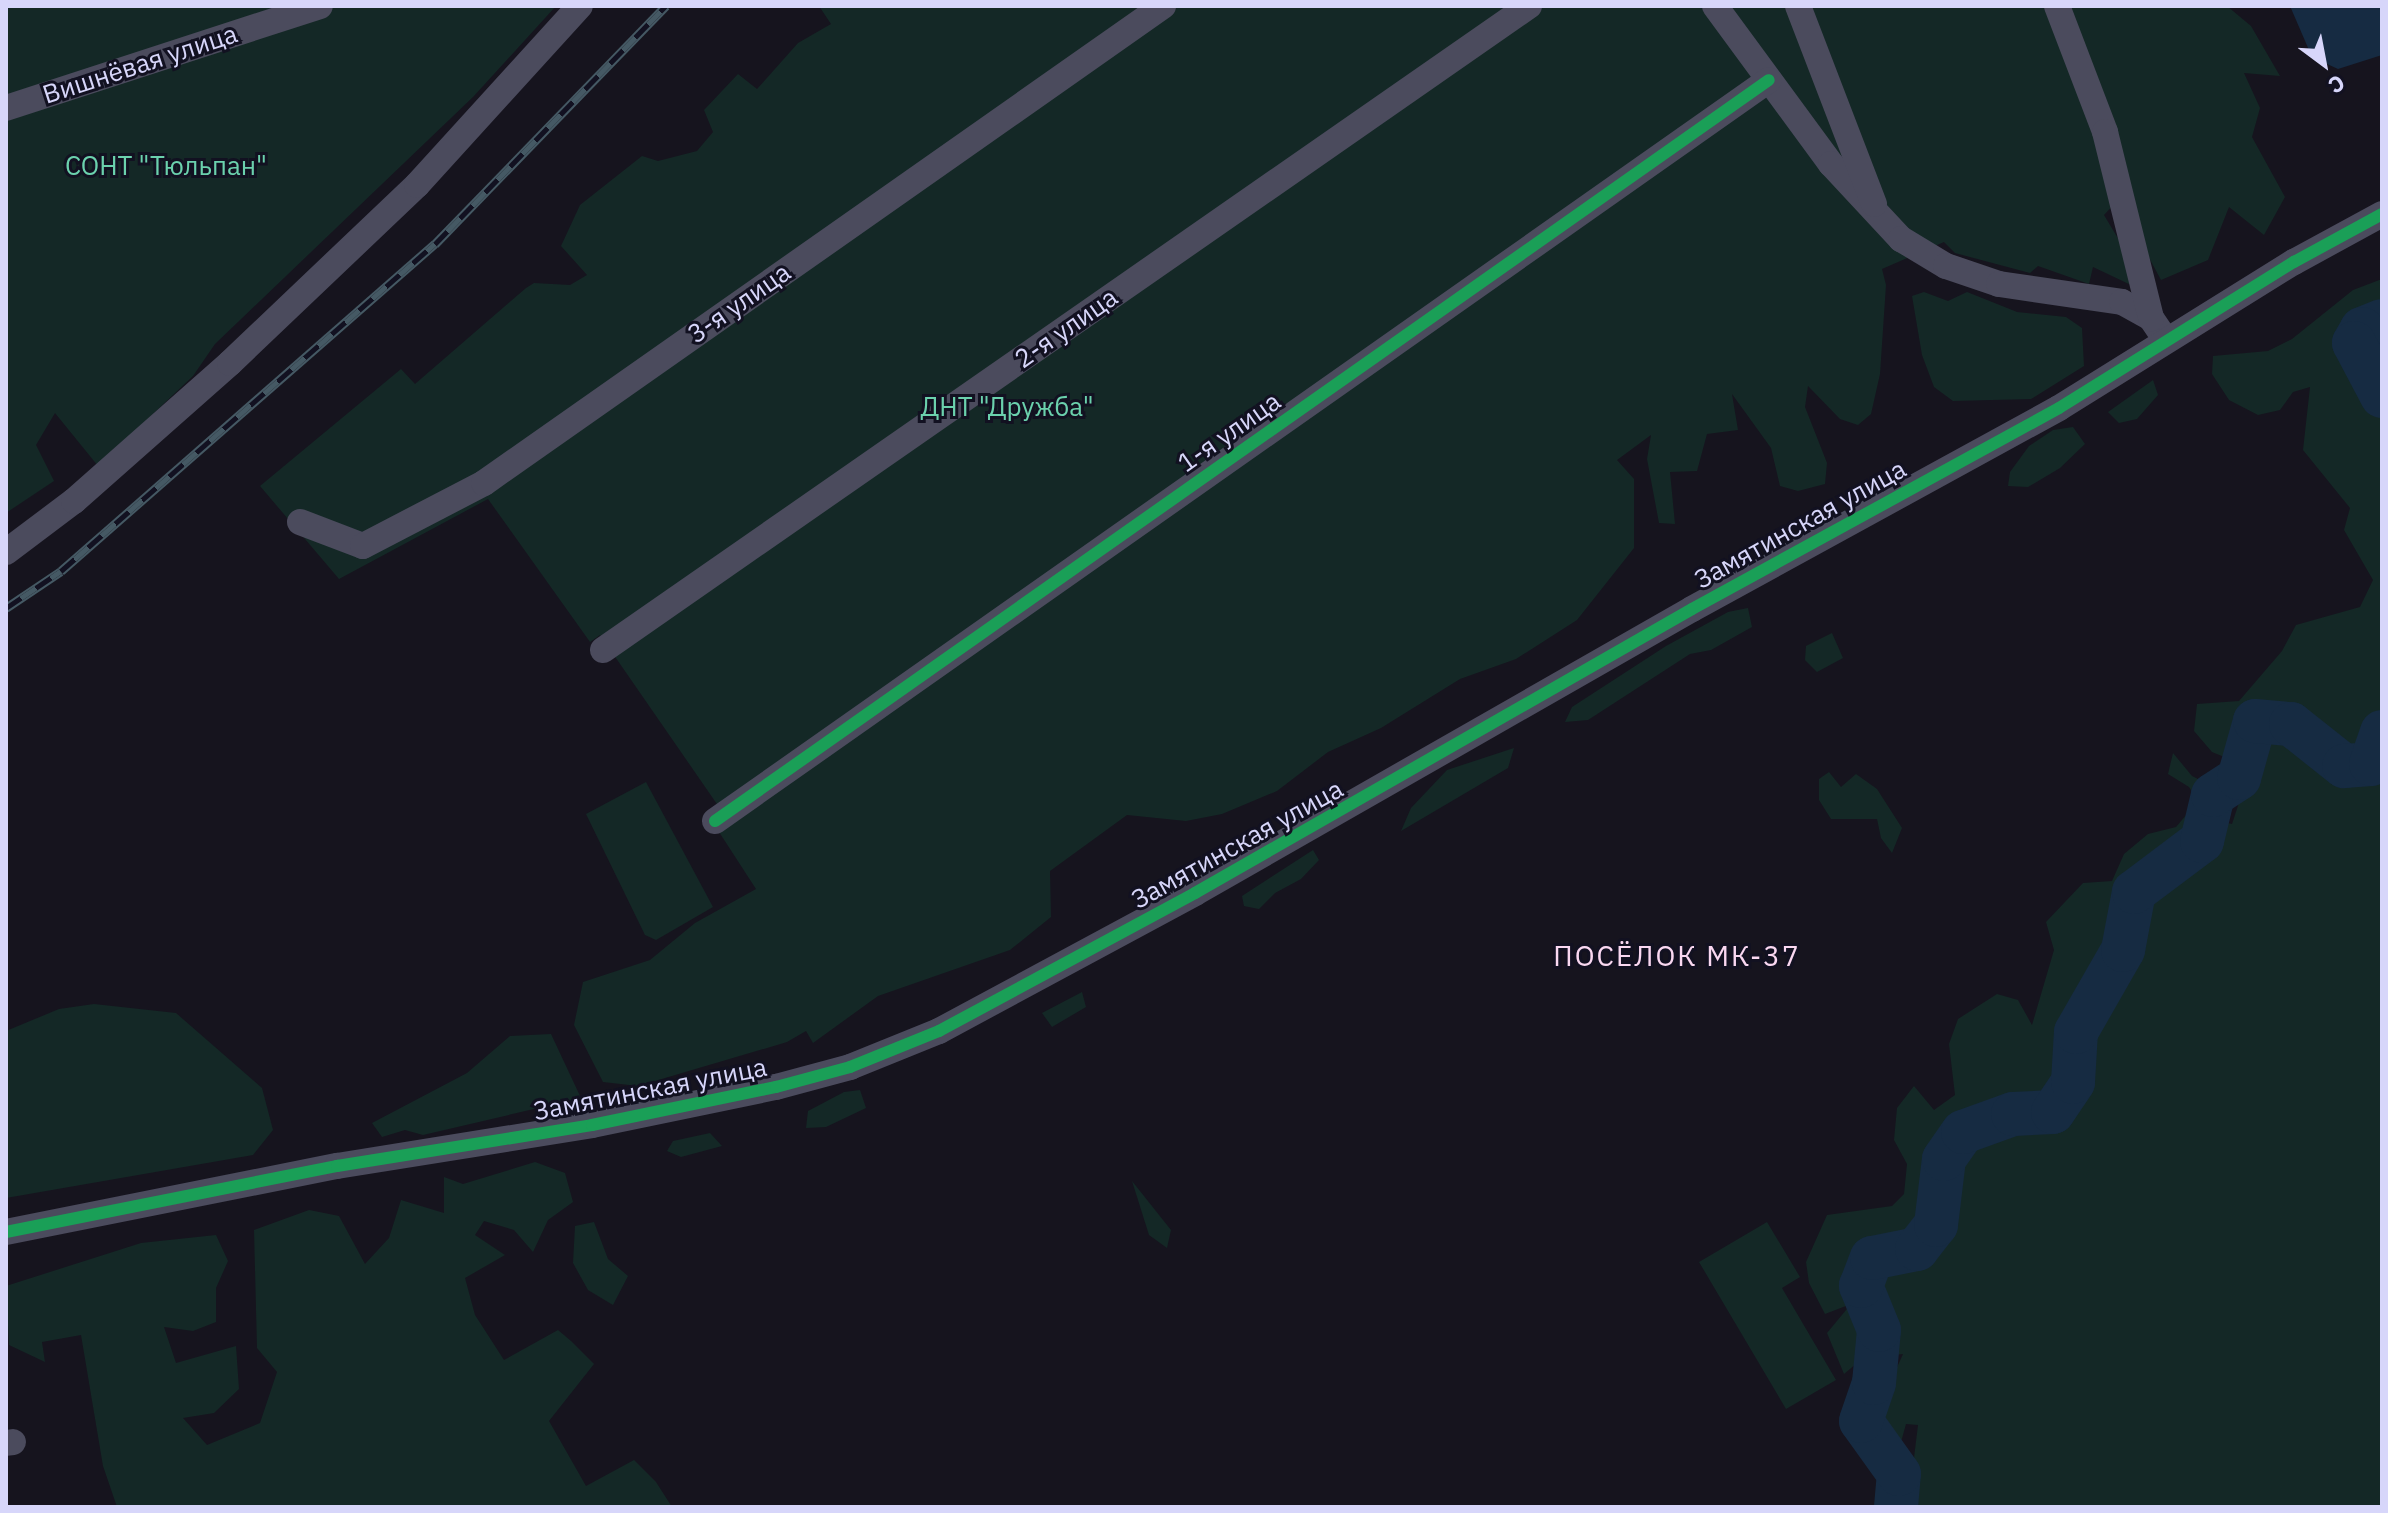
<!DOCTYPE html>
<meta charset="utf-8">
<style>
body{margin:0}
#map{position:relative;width:2388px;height:1513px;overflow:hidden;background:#16141e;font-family:"IBM Plex Sans",sans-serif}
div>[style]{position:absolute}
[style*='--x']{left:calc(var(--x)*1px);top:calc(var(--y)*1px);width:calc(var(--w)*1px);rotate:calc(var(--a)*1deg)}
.green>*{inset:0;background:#142826}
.water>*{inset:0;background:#162b42}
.river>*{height:44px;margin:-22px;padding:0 22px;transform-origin:22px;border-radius:22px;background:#162b42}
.minor>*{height:26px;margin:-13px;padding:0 13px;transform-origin:13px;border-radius:13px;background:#4b4b5d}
.rail>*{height:9px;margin-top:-4.5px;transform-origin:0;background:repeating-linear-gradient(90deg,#121121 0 18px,#455964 0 36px);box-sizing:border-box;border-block:2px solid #455964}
.cycleway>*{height:12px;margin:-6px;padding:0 6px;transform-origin:6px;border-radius:6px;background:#1a9f57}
span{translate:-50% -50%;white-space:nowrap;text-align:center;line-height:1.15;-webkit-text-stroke:6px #121121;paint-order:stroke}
.street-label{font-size:26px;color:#d7d6fa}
.park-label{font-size:26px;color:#6bd1ad}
.neighbourhood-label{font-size:28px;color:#fad8f1;letter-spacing:2px}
.frame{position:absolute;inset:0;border:8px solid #d7d6fa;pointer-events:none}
.north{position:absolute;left:2284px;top:24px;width:80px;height:80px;-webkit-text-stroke:6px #121121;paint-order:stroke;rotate:148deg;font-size:22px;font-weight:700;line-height:32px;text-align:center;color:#d7d6fa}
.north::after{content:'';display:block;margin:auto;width:28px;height:36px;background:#d7d6fa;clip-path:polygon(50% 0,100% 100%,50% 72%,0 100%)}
</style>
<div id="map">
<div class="green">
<i style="clip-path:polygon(6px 6px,556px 6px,473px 97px,215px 344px,193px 376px,98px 466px,55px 413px,36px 445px,54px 481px,6px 513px)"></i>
<i style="clip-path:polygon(819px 6px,2227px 6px,2251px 26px,2280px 76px,2244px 73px,2260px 108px,2252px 137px,2285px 197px,2264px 235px,2229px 207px,2208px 260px,2161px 280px,2118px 200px,2104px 215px,2122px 245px,2133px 286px,2093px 267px,2089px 284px,2038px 266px,2030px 273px,1955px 253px,1944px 242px,1882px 269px,1886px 285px,1880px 374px,1871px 414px,1858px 425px,1840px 419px,1808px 386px,1805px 407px,1827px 463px,1825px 484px,1798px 491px,1780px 486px,1771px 448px,1732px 394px,1738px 430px,1707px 434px,1697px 471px,1670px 472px,1675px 524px,1659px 523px,1647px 459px,1651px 435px,1617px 460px,1634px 479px,1634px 548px,1577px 620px,1516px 659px,1460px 679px,1381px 728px,1328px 752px,1277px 791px,1222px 814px,1186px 821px,1127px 815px,1050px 871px,1051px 917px,1010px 950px,878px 996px,813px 1043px,806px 1031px,787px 1042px,638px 1086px,603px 1082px,574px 1025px,583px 982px,650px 960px,695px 923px,756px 889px,708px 815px,719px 807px,600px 635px,590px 642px,488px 499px,339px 579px,260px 486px,401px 369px,415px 384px,526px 288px,534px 283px,570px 285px,587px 275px,561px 246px,580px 205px,642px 156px,658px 161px,697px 151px,713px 132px,704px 110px,738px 74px,757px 89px,798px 43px,831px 24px)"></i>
<i style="clip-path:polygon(2382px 279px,2382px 1507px,1908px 1507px,1918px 1425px,1906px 1424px,1891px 1478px,1873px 1465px,1864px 1441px,1903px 1354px,1863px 1358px,1844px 1374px,1827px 1333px,1851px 1304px,1825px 1314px,1809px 1283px,1806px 1262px,1827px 1215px,1892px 1206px,1904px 1194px,1907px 1164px,1894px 1140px,1897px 1108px,1914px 1086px,1934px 1110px,1955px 1095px,1949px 1044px,1958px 1019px,1997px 994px,2018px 1000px,2032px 1025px,2054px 950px,2046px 922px,2083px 883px,2112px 881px,2124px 854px,2148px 834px,2176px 827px,2198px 801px,2189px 787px,2168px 774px,2173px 753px,2192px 776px,2210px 785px,2221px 774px,2217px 821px,2232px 824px,2253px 760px,2275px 722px,2263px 716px,2237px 762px,2212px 752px,2194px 731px,2197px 704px,2239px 701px,2282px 651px,2296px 625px,2360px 607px,2373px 580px,2344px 530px,2350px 508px,2303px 450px,2310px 387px,2293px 392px,2280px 410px,2258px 415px,2229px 400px,2212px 374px,2213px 356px,2268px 351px,2292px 339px,2353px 290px)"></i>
<i style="clip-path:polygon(1924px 292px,1948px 301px,1967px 292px,2017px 312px,2066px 317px,2082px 328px,2084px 366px,2031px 399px,1953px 401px,1934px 387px,1922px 355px,1912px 296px)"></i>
<i style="clip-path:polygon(2153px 380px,2158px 395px,2137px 419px,2119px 423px,2108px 412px)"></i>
<i style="clip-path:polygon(2073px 427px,2085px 444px,2060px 468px,2028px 487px,2008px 486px,2010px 472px,2029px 446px,2053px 430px)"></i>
<i style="clip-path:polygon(1748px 608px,1752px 627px,1711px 650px,1690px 654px,1588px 720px,1565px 722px,1572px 707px,1666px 646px,1728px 612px)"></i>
<i style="clip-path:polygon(1832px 633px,1843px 658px,1817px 672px,1805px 660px,1806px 646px)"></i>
<i style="clip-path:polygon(1514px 748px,1508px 768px,1401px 831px,1411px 808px,1447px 770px)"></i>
<i style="clip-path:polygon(1829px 772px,1841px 787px,1856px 774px,1877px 789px,1902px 828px,1892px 853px,1881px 838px,1877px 819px,1831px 819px,1819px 800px,1819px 779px)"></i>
<i style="clip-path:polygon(646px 782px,713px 907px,656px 940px,645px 935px,586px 814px)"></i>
<i style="clip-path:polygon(1313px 850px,1319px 860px,1301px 879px,1275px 893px,1259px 909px,1244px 906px,1242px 896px)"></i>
<i style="clip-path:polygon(1082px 992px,1086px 1007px,1052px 1027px,1042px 1013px)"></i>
<i style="clip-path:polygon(94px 1004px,176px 1013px,262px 1088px,273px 1130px,253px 1155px,6px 1198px,6px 1031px,59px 1009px)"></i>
<i style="clip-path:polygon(551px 1034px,581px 1098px,423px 1135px,405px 1130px,382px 1137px,372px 1123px,467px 1073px,510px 1036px)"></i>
<i style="clip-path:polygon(860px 1090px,866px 1108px,826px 1127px,806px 1128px,808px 1111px,844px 1092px)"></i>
<i style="clip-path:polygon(710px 1133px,722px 1146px,681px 1157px,667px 1151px,673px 1141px)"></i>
<i style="clip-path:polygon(535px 1162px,565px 1173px,573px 1202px,548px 1220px,533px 1252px,514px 1230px,484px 1221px,475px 1235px,505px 1255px,465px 1278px,475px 1315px,504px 1360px,558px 1330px,571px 1341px,594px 1364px,549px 1421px,586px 1486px,634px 1460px,656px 1482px,672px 1507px,117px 1507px,103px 1466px,81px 1335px,42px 1342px,45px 1362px,9px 1345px,6px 1286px,141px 1243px,216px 1235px,228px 1261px,216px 1288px,216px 1322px,193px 1331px,164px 1327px,176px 1363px,236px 1346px,239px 1389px,214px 1413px,183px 1418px,207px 1445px,260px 1423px,277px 1372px,257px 1348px,254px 1230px,309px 1210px,339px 1216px,365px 1264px,389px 1238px,401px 1200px,444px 1213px,444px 1177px,463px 1184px)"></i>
<i style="clip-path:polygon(1132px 1181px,1171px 1230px,1167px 1248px,1149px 1235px)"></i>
<i style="clip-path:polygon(594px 1222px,608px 1259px,628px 1276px,613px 1305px,588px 1290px,573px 1263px,575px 1226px)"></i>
<i style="clip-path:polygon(1767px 1222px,1800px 1277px,1782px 1288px,1836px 1380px,1786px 1409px,1699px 1262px)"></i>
</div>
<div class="water">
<i style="clip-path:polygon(2290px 6px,2382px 6px,2382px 55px,2338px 69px,2312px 57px)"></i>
</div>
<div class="river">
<i style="--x:2382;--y:321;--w:22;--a:158"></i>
<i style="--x:2362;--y:329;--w:16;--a:120"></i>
<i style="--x:2354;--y:343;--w:60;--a:62.2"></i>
<i style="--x:1896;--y:1507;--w:33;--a:-85"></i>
<i style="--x:1899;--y:1474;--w:65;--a:-125.6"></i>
<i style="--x:1861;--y:1421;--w:40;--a:-71.1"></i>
<i style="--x:1874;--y:1383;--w:53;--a:-84.6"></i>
<i style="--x:1879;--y:1330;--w:48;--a:-112.2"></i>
<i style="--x:1861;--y:1286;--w:30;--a:-69"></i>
<i style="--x:1872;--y:1258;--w:46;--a:-11.3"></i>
<i style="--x:1917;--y:1249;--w:31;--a:-52"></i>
<i style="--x:1936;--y:1225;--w:66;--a:-83.1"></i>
<i style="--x:1944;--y:1159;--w:33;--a:-55"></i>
<i style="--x:1963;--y:1132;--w:53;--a:-19.8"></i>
<i style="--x:2013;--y:1114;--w:40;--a:-2.9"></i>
<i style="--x:2053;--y:1112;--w:36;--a:-56"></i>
<i style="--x:2073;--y:1082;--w:50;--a:-86.6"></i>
<i style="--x:2076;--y:1032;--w:95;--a:-60.2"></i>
<i style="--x:2123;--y:950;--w:59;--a:-79.3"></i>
<i style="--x:2134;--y:892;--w:85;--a:-36.9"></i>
<i style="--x:2202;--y:841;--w:47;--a:-76.6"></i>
<i style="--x:2213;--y:795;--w:31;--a:-33"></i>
<i style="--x:2239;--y:778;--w:59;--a:-74.3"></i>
<i style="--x:2255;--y:721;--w:36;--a:5"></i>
<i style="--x:2291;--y:724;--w:68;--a:38.4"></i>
<i style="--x:2344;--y:766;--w:27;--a:-4"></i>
<i style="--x:2371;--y:764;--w:34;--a:-71"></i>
</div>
<div class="minor">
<i style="--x:1715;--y:6;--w:196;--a:53.7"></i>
<i style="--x:1831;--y:164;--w:103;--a:47"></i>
<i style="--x:1901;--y:239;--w:52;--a:31"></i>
<i style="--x:1946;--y:266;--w:56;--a:18.8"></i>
<i style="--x:1999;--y:284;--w:124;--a:8.3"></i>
<i style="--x:2122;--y:302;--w:33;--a:29"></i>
<i style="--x:2151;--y:318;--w:27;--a:56"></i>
<i style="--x:1798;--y:6;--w:212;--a:69"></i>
<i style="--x:2057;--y:6;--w:135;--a:69.1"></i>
<i style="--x:2105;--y:132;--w:192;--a:76.1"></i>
<i style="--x:6;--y:108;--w:330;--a:-18"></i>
<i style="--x:300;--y:522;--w:67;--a:20.9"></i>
<i style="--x:363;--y:546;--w:136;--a:-27.5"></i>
<i style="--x:484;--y:483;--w:830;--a:-35.09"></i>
<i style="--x:6;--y:552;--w:85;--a:-36.9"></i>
<i style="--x:74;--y:501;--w:208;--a:-41.5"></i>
<i style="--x:230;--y:363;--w:258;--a:-43.6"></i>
<i style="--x:417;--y:185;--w:242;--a:-47.7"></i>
<i style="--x:603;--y:650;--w:1128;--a:-34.82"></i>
<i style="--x:715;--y:821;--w:1288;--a:-35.11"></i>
<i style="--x:6;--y:1232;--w:338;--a:-11.3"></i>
<i style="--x:337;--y:1166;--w:258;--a:-9.1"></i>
<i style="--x:592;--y:1125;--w:188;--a:-11.7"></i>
<i style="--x:776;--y:1087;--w:77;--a:-15.1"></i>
<i style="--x:850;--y:1067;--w:96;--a:-22"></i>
<i style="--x:939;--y:1031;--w:291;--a:-28.3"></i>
<i style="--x:1195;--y:893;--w:572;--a:-29.74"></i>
<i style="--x:1692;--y:609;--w:418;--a:-28.7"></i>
<i style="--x:2059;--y:408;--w:277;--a:-31.9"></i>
<i style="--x:2294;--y:262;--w:100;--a:-28.6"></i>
<i style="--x:6;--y:1443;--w:7;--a:-8"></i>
</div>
<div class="rail">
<i style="--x:6;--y:608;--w:66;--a:-33.9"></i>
<i style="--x:61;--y:571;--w:497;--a:-41.2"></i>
<i style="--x:435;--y:244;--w:332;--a:-45.9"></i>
</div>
<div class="cycleway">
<i style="--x:715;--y:821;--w:1288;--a:-35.11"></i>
<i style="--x:6;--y:1232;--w:338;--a:-11.3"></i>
<i style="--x:337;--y:1166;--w:258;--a:-9.1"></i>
<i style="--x:592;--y:1125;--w:188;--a:-11.7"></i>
<i style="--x:776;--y:1087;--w:77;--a:-15.1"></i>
<i style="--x:850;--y:1067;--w:96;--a:-22"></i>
<i style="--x:939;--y:1031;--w:291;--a:-28.3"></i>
<i style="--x:1195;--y:893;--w:572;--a:-29.74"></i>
<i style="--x:1692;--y:609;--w:418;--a:-28.7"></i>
<i style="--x:2059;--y:408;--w:277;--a:-31.9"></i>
<i style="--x:2294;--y:262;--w:100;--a:-28.6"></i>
</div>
<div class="street-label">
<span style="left:140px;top:64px;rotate:-18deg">Вишнёвая улица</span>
<span style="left:739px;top:303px;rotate:-35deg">3-я улица</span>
<span style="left:1066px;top:328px;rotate:-35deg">2-я улица</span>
<span style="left:1229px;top:432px;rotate:-35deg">1-я улица</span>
<span style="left:1800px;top:524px;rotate:-29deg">Замятинская улица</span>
<span style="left:1237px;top:844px;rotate:-29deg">Замятинская улица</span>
<span style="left:650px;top:1089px;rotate:-11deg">Замятинская улица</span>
</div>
<div class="park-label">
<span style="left:166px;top:166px">СОНТ "Тюльпан"</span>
<span style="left:1007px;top:407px">ДНТ "Дружба"</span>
</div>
<div class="neighbourhood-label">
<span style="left:1677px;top:956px">ПОСЁЛОК МК-37</span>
</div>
<div class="frame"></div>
<div class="north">С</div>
</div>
